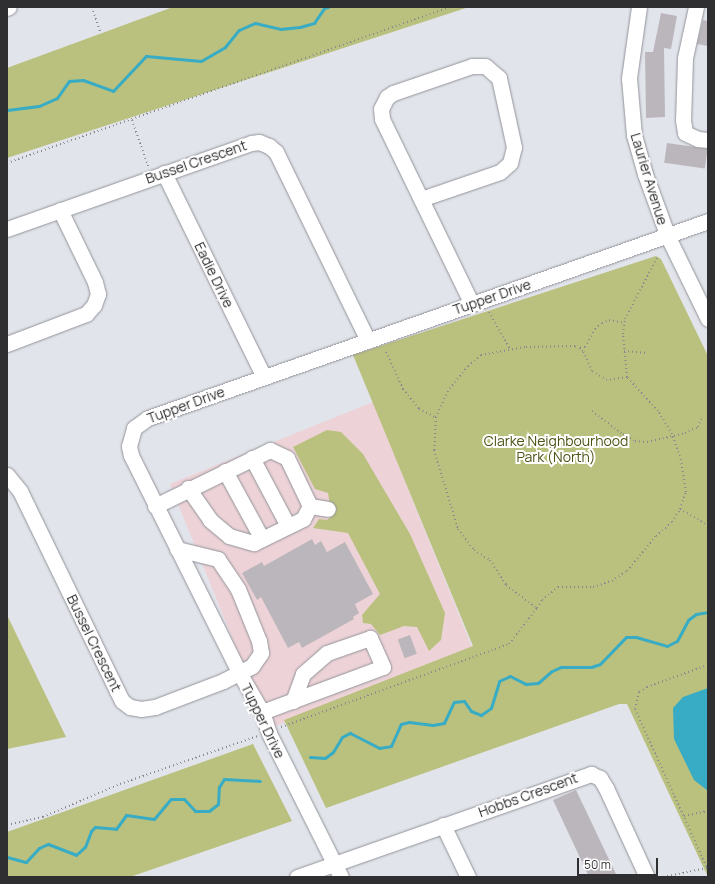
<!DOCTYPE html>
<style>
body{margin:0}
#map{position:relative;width:715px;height:884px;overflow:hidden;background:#e2e4eb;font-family:Manrope,sans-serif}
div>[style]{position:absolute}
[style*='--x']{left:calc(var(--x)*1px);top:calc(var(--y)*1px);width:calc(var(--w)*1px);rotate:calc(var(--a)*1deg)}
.education>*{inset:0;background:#edd3d7;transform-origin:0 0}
.green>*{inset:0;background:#bac07d}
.water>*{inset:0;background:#38acc4}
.stream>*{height:3px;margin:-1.5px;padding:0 1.5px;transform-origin:1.5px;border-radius:1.5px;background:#38acc4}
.building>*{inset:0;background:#bbb6bc;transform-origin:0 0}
.path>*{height:2px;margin-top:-1px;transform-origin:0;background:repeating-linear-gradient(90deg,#88898e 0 1px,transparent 0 4px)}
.roads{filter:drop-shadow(0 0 1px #92939a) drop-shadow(0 0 1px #92939a)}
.minor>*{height:15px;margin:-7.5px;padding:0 7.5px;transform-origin:7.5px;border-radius:7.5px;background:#fff}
span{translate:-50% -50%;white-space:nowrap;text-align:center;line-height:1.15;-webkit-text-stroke:4px #fff;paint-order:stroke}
.street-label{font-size:14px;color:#2f2f32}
.park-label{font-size:14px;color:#4f5215}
.frame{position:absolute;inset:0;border:8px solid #2f2f32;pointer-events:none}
.scale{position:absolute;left:577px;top:858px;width:81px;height:18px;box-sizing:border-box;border:2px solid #2f2f32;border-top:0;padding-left:5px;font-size:12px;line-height:14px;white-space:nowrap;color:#2f2f32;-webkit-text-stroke:3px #fff;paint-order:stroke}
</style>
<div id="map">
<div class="education">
<i style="left:373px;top:402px;width:264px;height:219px;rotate:68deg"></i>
</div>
<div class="green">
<i style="clip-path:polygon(173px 7px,469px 7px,7px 158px,7px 68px)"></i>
<i style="clip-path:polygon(656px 256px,661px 259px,708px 356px,708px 877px,627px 704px,619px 704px,326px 808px,284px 720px,473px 646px,353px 355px)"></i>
<i style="clip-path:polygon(327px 430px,341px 432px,363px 454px,410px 534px,445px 613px,441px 640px,429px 651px,417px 627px,404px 626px,380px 635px,371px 624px,363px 623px,362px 615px,380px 594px,348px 533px,313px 528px,319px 519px,327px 520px,332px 516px,328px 493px,315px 489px,293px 447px)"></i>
<i style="clip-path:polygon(7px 615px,66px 737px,7px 749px)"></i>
<i style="clip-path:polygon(253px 744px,292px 821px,130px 877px,7px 877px,7px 832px)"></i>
</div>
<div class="water">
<i style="clip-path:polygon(708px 688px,708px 791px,694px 780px,674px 739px,673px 708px,683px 697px)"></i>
</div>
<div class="stream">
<i style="--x:7;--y:110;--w:32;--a:-7"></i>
<i style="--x:39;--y:106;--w:20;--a:-24"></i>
<i style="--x:57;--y:98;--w:21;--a:-55"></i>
<i style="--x:69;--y:81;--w:14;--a:-4"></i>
<i style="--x:83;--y:80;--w:32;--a:20"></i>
<i style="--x:113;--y:91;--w:48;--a:-46.7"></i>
<i style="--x:146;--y:56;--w:55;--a:5.2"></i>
<i style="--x:201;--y:61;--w:28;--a:-30"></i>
<i style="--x:225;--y:47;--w:22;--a:-51"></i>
<i style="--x:239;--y:30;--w:17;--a:-24"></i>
<i style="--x:255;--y:23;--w:26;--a:13"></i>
<i style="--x:280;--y:29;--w:20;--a:-6"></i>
<i style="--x:300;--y:27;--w:15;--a:-16"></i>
<i style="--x:314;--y:23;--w:18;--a:-56"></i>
<i style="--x:324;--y:8;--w:4;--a:-14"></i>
<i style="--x:310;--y:757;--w:15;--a:4"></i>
<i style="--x:325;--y:758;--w:10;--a:-37"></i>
<i style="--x:333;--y:752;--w:17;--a:-59"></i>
<i style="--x:342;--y:737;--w:9;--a:-27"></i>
<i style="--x:350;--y:733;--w:33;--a:27"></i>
<i style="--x:379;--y:748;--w:12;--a:-9"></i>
<i style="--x:391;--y:746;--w:24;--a:-66"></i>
<i style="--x:401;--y:724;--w:8;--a:-14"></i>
<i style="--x:409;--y:722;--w:24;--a:7"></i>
<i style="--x:433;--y:725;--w:11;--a:-10"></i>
<i style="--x:444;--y:723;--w:23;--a:-65"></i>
<i style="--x:454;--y:702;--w:10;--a:-6"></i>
<i style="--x:464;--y:701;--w:12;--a:55"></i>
<i style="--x:471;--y:711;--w:11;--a:22"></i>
<i style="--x:481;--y:715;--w:12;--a:-35"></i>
<i style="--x:491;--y:708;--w:28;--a:-73"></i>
<i style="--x:499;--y:681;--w:12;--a:-24"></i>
<i style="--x:510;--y:676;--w:18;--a:27"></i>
<i style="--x:526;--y:684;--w:12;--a:-5"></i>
<i style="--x:538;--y:683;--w:18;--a:-41"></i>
<i style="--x:552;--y:671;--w:10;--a:-24"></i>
<i style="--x:561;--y:667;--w:30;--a:0"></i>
<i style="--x:591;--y:667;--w:9;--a:-18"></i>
<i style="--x:600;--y:664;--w:37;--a:-46"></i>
<i style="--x:626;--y:637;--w:10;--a:0"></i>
<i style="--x:636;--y:637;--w:32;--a:16"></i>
<i style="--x:667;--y:646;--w:11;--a:-27"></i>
<i style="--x:677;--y:641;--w:24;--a:-62"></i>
<i style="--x:688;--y:620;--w:10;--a:-37"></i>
<i style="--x:696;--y:614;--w:12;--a:-9"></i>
<i style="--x:7;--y:857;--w:20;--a:15"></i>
<i style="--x:26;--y:862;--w:19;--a:-47"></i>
<i style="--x:39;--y:848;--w:10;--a:-24"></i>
<i style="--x:48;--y:844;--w:30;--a:21"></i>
<i style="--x:76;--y:855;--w:12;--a:-42"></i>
<i style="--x:85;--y:847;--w:17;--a:-69"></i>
<i style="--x:91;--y:831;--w:6;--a:-45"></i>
<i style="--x:95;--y:827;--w:21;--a:5"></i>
<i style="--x:116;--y:829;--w:17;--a:-54"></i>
<i style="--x:126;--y:815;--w:28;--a:8"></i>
<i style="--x:154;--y:819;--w:26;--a:-50"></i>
<i style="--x:171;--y:799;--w:13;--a:0"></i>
<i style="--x:184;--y:799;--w:16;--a:47"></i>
<i style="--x:195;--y:811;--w:14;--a:0"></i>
<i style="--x:209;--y:811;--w:11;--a:-38"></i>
<i style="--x:218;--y:804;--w:17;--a:-87"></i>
<i style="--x:219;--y:787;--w:9;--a:-58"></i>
<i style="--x:224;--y:779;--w:36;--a:3"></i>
</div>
<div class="building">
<i style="clip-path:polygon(661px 13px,677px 16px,671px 49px,664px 48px,665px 117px,646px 118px,645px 52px,653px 52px)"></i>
<i style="clip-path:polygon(703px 20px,708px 21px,708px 46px,697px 44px)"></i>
<i style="left:667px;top:143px;width:41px;height:20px;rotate:8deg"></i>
<i style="clip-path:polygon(312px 539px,315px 545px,321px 541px,327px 552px,345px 542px,373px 594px,355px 604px,359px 613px,353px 617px,354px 619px,302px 648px,299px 642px,288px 648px,261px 597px,257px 600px,242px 573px,262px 562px,264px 566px)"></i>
<i style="left:410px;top:635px;width:20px;height:13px;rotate:70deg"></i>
<i style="clip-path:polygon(576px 790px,616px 874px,609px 877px,589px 877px,553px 800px)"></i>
</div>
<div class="path">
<i style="--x:92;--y:7;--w:26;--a:72"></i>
<i style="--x:132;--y:120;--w:49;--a:70.8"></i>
<i style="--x:7;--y:163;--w:470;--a:-19.4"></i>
<i style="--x:489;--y:312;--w:43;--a:60.4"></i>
<i style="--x:580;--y:348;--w:5;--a:-11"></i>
<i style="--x:585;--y:347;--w:21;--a:-61"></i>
<i style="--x:595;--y:329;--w:9;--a:-41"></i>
<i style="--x:602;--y:323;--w:8;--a:-23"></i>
<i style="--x:609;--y:320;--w:15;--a:11"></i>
<i style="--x:624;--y:351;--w:23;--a:5"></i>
<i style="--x:386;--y:352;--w:41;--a:65.3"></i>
<i style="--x:403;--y:389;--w:26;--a:51"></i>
<i style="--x:419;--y:409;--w:18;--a:27"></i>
<i style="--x:627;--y:377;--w:43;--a:-95.3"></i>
<i style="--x:623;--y:334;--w:15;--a:-82"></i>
<i style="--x:625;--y:319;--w:71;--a:-62.4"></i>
<i style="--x:592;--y:411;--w:39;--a:37"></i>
<i style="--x:623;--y:434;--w:14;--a:30"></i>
<i style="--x:635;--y:441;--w:12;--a:5"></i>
<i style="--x:647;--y:442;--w:39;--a:-13"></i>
<i style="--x:685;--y:433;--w:14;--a:-25"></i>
<i style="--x:698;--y:427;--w:9;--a:-69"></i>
<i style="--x:680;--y:509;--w:32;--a:30"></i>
<i style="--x:708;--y:665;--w:65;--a:160.2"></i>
<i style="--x:647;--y:687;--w:9;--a:148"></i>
<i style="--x:639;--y:692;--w:17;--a:103"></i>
<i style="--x:635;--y:709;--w:177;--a:65.6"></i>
<i style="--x:281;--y:727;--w:243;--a:-20"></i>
<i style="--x:509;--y:644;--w:46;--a:-52.1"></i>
<i style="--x:537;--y:608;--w:9;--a:-58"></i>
<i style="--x:542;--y:600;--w:21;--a:-39"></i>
<i style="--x:558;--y:587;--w:35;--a:0"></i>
<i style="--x:593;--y:587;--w:20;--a:-18"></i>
<i style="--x:612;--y:581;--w:18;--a:-34"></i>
<i style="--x:627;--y:571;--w:45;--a:-50.4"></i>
<i style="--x:656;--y:536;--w:21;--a:-41"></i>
<i style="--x:672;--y:522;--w:15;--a:-58"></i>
<i style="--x:680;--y:509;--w:18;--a:-71"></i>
<i style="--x:686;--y:492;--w:32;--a:-99"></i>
<i style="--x:681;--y:460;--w:28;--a:-109"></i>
<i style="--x:672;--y:434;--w:27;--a:-121"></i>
<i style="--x:658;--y:411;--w:46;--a:-132.4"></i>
<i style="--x:627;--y:377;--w:20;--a:171"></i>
<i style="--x:607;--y:380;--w:17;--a:-149"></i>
<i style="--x:592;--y:371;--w:22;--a:-114"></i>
<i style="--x:583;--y:351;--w:9;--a:-148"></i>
<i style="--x:575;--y:346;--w:50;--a:178.9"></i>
<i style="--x:525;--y:347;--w:45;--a:169.7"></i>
<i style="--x:481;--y:355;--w:17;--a:140"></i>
<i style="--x:468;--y:366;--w:32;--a:129"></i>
<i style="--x:448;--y:391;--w:29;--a:115"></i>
<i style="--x:436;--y:417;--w:33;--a:93"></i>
<i style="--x:434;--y:450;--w:83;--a:73.1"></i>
<i style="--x:458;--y:529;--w:26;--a:53"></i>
<i style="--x:474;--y:550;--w:19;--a:32"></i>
<i style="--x:490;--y:560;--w:30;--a:57"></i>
<i style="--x:506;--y:585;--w:39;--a:37"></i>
<i style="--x:684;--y:816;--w:25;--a:-12"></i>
<i style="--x:7;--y:825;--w:37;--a:-13"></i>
<i style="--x:43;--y:817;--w:84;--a:-23.2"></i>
<i style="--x:120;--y:784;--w:146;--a:-19.2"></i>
<i style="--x:663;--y:877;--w:45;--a:-11.6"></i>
</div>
<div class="roads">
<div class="minor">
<i style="--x:639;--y:7;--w:72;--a:98"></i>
<i style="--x:629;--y:78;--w:57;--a:85"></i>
<i style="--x:634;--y:135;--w:41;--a:74.2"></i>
<i style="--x:645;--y:174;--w:67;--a:69.9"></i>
<i style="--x:668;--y:237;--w:91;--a:64"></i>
<i style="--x:696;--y:7;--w:52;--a:102.2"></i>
<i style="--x:685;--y:58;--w:62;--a:91.8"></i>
<i style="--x:683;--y:120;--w:13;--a:81"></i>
<i style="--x:685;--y:133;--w:14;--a:25"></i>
<i style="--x:698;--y:139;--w:10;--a:6"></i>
<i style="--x:7;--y:8;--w:2;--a:-27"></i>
<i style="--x:164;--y:173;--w:227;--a:63.9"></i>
<i style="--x:421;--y:199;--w:83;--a:-18.9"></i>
<i style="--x:500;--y:172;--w:13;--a:-42"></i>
<i style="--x:510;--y:163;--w:16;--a:-76"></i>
<i style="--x:514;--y:147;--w:71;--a:-102.3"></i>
<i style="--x:499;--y:78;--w:18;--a:-139"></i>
<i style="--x:485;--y:66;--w:13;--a:180"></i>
<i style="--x:472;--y:66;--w:83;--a:161.1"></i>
<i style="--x:393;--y:93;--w:7;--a:146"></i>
<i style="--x:387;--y:97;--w:13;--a:117"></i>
<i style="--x:381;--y:109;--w:10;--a:84"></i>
<i style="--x:382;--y:119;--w:206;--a:64.1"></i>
<i style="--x:7;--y:229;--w:259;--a:-19.4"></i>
<i style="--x:251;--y:143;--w:8;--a:-7"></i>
<i style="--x:259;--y:142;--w:11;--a:22"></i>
<i style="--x:269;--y:146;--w:9;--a:41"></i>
<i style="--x:276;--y:152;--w:210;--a:64"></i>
<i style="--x:7;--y:344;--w:85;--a:-20.8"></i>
<i style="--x:86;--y:314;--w:12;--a:-48"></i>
<i style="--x:94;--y:305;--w:12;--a:-70"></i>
<i style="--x:98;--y:294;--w:12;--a:-104"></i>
<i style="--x:95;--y:282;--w:80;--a:-115.9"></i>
<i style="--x:252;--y:458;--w:77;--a:62.1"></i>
<i style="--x:225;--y:471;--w:77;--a:61.4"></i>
<i style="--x:7;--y:475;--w:21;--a:51"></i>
<i style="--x:20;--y:491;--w:222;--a:64.1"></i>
<i style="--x:117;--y:691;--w:11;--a:63"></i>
<i style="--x:122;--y:701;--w:10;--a:37"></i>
<i style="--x:130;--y:707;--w:11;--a:10"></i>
<i style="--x:141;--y:709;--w:14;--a:-8"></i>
<i style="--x:155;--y:707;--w:73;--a:-20.9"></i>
<i style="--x:223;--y:681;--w:33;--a:-27"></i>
<i style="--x:252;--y:666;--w:16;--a:-55"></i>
<i style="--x:261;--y:653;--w:12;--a:-99"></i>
<i style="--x:259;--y:641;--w:56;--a:-112"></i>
<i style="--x:238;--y:589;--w:36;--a:-124"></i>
<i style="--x:218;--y:559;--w:42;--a:-166.3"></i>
<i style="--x:188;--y:488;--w:39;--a:55"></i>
<i style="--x:210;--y:520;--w:25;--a:40"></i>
<i style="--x:229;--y:536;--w:26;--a:16"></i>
<i style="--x:254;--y:543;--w:55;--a:-26.1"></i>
<i style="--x:303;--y:519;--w:15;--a:-62"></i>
<i style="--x:155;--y:506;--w:128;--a:-26"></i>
<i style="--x:270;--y:450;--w:19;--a:25"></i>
<i style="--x:287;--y:458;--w:53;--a:64.4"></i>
<i style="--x:310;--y:506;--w:18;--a:9"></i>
<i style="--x:262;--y:712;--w:129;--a:-20.4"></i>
<i style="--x:383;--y:667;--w:32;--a:-114"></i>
<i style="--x:370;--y:638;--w:46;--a:160.8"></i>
<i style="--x:327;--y:653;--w:32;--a:139"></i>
<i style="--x:303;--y:674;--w:29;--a:110"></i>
<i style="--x:443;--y:825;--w:58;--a:64.3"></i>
<i style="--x:297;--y:877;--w:312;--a:-19.3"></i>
<i style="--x:591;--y:774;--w:10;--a:24"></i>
<i style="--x:600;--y:778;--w:12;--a:59"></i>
<i style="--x:606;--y:788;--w:98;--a:65.3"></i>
<i style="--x:341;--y:877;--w:161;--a:-116.6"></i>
<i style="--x:269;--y:733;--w:22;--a:-108"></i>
<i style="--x:262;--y:712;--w:44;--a:-120.1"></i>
<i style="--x:240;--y:674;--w:245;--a:-116.5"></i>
<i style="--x:131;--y:455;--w:9;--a:-103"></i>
<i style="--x:129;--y:446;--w:19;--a:-74"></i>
<i style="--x:134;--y:428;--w:17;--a:-36"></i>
<i style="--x:148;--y:418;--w:594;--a:-19.38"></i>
</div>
</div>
<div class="street-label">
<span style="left:196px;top:162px;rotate:-19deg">Bussel Crescent</span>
<span style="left:649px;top:179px;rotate:73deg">Laurier Avenue</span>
<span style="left:214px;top:275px;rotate:64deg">Eadie Drive</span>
<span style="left:492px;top:297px;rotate:-19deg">Tupper Drive</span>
<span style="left:186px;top:405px;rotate:-20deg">Tupper Drive</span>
<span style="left:94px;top:643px;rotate:64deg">Bussel Crescent</span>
<span style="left:263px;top:721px;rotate:64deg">Tupper Drive</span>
<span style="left:528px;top:795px;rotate:-20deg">Hobbs Crescent</span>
</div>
<div class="park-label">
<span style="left:556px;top:449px">Clarke Neighbourhood<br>Park (North)</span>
</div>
<div class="frame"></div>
<div class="scale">50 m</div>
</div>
